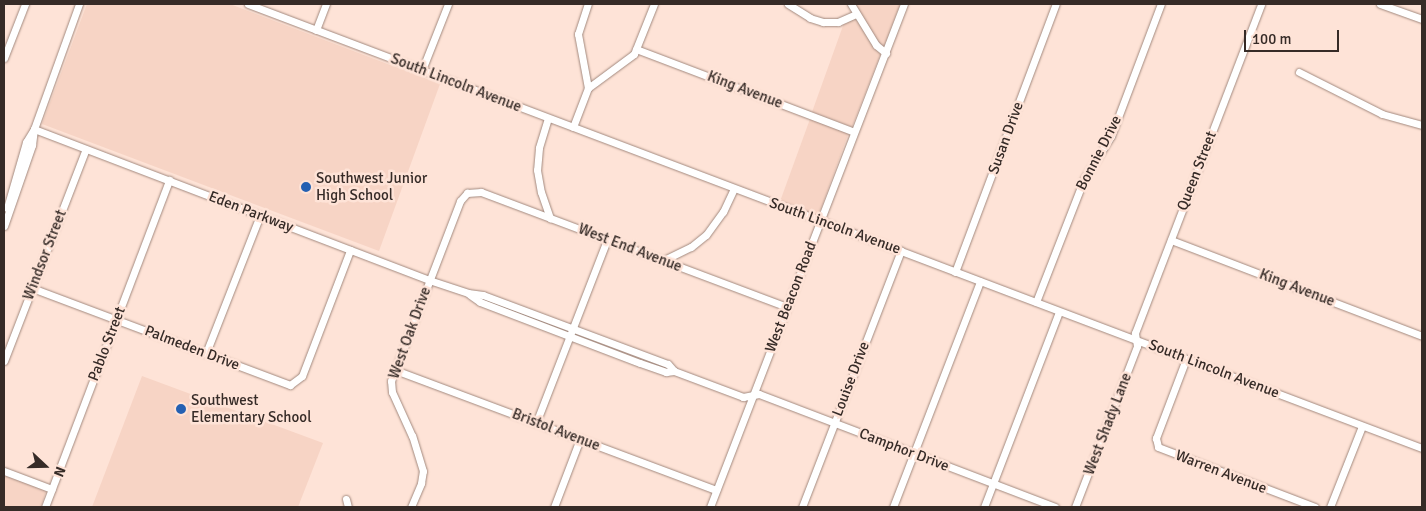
<!DOCTYPE html>
<style>
body{margin:0}
#map{position:relative;width:1426px;height:511px;overflow:hidden;background:#fee3d7;font-family:Signika,sans-serif}
div>[style]{position:absolute}
[style*='--x']{left:calc(var(--x)*1px);top:calc(var(--y)*1px);width:calc(var(--w)*1px);rotate:calc(var(--a)*1deg)}
.built>*{inset:0;background:#f7d4c5;transform-origin:0 0}
.roads{filter:drop-shadow(0 0 1px #a2897e) drop-shadow(0 0 1px #a2897e)}
.minor>*{height:7px;margin:-3.5px;padding:0 3.5px;transform-origin:3.5px;border-radius:3.5px;background:#fff}
.dots>*{width:14px;height:14px;translate:-50% -50%;box-sizing:border-box;border:2px solid #fee3d7;border-radius:50%}
span{translate:-50% -50%;white-space:nowrap;text-align:center;line-height:1.15;-webkit-text-stroke:5px #fee3d7;paint-order:stroke}
.street-label{font-size:15px;color:#362b27}
.poi-label{font-size:15px;color:#362b27}
.left{translate:0 -50%;text-align:left}
.frame{position:absolute;inset:0;border:5px solid #362b27;pointer-events:none}
.north{position:absolute;left:20px;top:441px;width:50px;height:50px;-webkit-text-stroke:4px #fee3d7;paint-order:stroke;rotate:111deg;font-size:14px;font-weight:700;line-height:20px;text-align:center;color:#362b27}
.north::after{content:'';display:block;margin:auto;width:18px;height:22px;background:#362b27;clip-path:polygon(50% 0,100% 100%,50% 72%,0 100%)}
.scale{position:absolute;left:1244px;top:30px;width:95px;height:22px;box-sizing:border-box;border:2px solid #362b27;border-top:0;padding-left:6px;font-size:15px;line-height:18px;white-space:nowrap;color:#362b27;-webkit-text-stroke:4px #fee3d7;paint-order:stroke}
</style>
<div id="map">
<div class="built">
<i style="clip-path:polygon(87px 4px,230px 4px,440px 84px,379px 251px,42px 124px)"></i>
<i style="clip-path:polygon(855px 4px,900px 4px,884px 47px,879px 43px)"></i>
<i style="clip-path:polygon(855px 18px,873px 46px,881px 53px,852px 127px,812px 112px,844px 23px)"></i>
<i style="left:810px;top:119px;width:41px;height:88px;rotate:20deg"></i>
<i style="clip-path:polygon(142px 376px,323px 443px,298px 507px,92px 507px)"></i>
<i style="clip-path:polygon(4px 474px,46px 491px,41px 507px,4px 507px)"></i>
</div>
<div class="roads">
<div class="minor">
<i style="--x:248;--y:4;--w:1255;--a:20.72"></i>
<i style="--x:788;--y:4;--w:26;--a:32"></i>
<i style="--x:810;--y:18;--w:14;--a:17"></i>
<i style="--x:823;--y:22;--w:15;--a:0"></i>
<i style="--x:838;--y:22;--w:20;--a:-24"></i>
<i style="--x:851;--y:4;--w:48;--a:58.6"></i>
<i style="--x:876;--y:45;--w:13;--a:39"></i>
<i style="--x:1380;--y:4;--w:45;--a:19.7"></i>
<i style="--x:316;--y:30;--w:28;--a:-69"></i>
<i style="--x:636;--y:49;--w:233;--a:20.8"></i>
<i style="--x:4;--y:58;--w:58;--a:-68.7"></i>
<i style="--x:422;--y:70;--w:71;--a:-68.5"></i>
<i style="--x:1299;--y:72;--w:93;--a:26.8"></i>
<i style="--x:1382;--y:114;--w:41;--a:15.4"></i>
<i style="--x:588;--y:88;--w:57;--a:-36.5"></i>
<i style="--x:634;--y:54;--w:54;--a:-68.2"></i>
<i style="--x:588;--y:88;--w:55;--a:-100.5"></i>
<i style="--x:578;--y:34;--w:32;--a:-72"></i>
<i style="--x:548;--y:118;--w:31;--a:107"></i>
<i style="--x:539;--y:148;--w:22;--a:95"></i>
<i style="--x:537;--y:170;--w:22;--a:80"></i>
<i style="--x:541;--y:192;--w:28;--a:71"></i>
<i style="--x:573;--y:127;--w:42;--a:-69"></i>
<i style="--x:34;--y:129;--w:423;--a:20.9"></i>
<i style="--x:429;--y:280;--w:41;--a:18.4"></i>
<i style="--x:468;--y:293;--w:15;--a:8"></i>
<i style="--x:483;--y:295;--w:197;--a:20.5"></i>
<i style="--x:668;--y:364;--w:9;--a:49"></i>
<i style="--x:674;--y:371;--w:74;--a:20.6"></i>
<i style="--x:743;--y:397;--w:16;--a:-11"></i>
<i style="--x:759;--y:394;--w:317;--a:20.9"></i>
<i style="--x:7;--y:208;--w:69;--a:-73.9"></i>
<i style="--x:26;--y:142;--w:13;--a:-58"></i>
<i style="--x:4;--y:226;--w:86;--a:-70.9"></i>
<i style="--x:32;--y:145;--w:16;--a:-83"></i>
<i style="--x:34;--y:129;--w:133;--a:-70.2"></i>
<i style="--x:1171;--y:240;--w:269;--a:20.9"></i>
<i style="--x:662;--y:261;--w:32;--a:-26"></i>
<i style="--x:691;--y:247;--w:19;--a:-39"></i>
<i style="--x:706;--y:235;--w:29;--a:-54"></i>
<i style="--x:723;--y:212;--w:26;--a:-65"></i>
<i style="--x:955;--y:272;--w:286;--a:-69.4"></i>
<i style="--x:32;--y:288;--w:276;--a:20.6"></i>
<i style="--x:290;--y:385;--w:15;--a:-37"></i>
<i style="--x:302;--y:376;--w:135;--a:-69.1"></i>
<i style="--x:470;--y:295;--w:12;--a:35"></i>
<i style="--x:480;--y:302;--w:171;--a:20.9"></i>
<i style="--x:640;--y:363;--w:28;--a:19"></i>
<i style="--x:666;--y:372;--w:8;--a:-7"></i>
<i style="--x:1036;--y:302;--w:132;--a:-68.7"></i>
<i style="--x:1084;--y:179;--w:51;--a:-57.9"></i>
<i style="--x:1111;--y:136;--w:141;--a:-69.3"></i>
<i style="--x:206;--y:353;--w:148;--a:-68.6"></i>
<i style="--x:1186;--y:359;--w:85;--a:110.8"></i>
<i style="--x:1156;--y:438;--w:9;--a:77"></i>
<i style="--x:1158;--y:447;--w:168;--a:20.9"></i>
<i style="--x:4;--y:361;--w:227;--a:-68.9"></i>
<i style="--x:395;--y:370;--w:343;--a:20.5"></i>
<i style="--x:536;--y:423;--w:196;--a:-68.8"></i>
<i style="--x:4;--y:471;--w:51;--a:20.6"></i>
<i style="--x:346;--y:499;--w:8;--a:76"></i>
<i style="--x:45;--y:507;--w:350;--a:-69.2"></i>
<i style="--x:411;--y:507;--w:26;--a:-67"></i>
<i style="--x:421;--y:483;--w:12;--a:-81"></i>
<i style="--x:423;--y:471;--w:37;--a:-107"></i>
<i style="--x:412;--y:436;--w:48;--a:-114.4"></i>
<i style="--x:392;--y:392;--w:11;--a:-95"></i>
<i style="--x:391;--y:381;--w:193;--a:-69"></i>
<i style="--x:460;--y:201;--w:11;--a:-49"></i>
<i style="--x:467;--y:193;--w:14;--a:-4"></i>
<i style="--x:481;--y:192;--w:327;--a:20.6"></i>
<i style="--x:554;--y:507;--w:73;--a:-69.1"></i>
<i style="--x:710;--y:507;--w:539;--a:-68.91"></i>
<i style="--x:802;--y:507;--w:275;--a:-68.9"></i>
<i style="--x:893;--y:507;--w:242;--a:-68.9"></i>
<i style="--x:984;--y:507;--w:209;--a:-69"></i>
<i style="--x:1075;--y:507;--w:173;--a:-68.9"></i>
<i style="--x:1137;--y:346;--w:13;--a:-99"></i>
<i style="--x:1135;--y:333;--w:352;--a:-69"></i>
<i style="--x:1330;--y:507;--w:87;--a:-68.4"></i>
</div>
</div>
<div class="dots">
<i style="left:306px;top:187px;background:#2460b2"></i>
<i style="left:181px;top:409px;background:#2460b2"></i>
</div>
<div class="street-label">
<span style="left:456px;top:83px;rotate:21deg">South Lincoln Avenue</span>
<span style="left:745px;top:90px;rotate:21deg">King Avenue</span>
<span style="left:1006px;top:138px;rotate:-70deg">Susan Drive</span>
<span style="left:1099px;top:153px;rotate:-63deg">Bonnie Drive</span>
<span style="left:1197px;top:171px;rotate:-69deg">Queen Street</span>
<span style="left:251px;top:212px;rotate:21deg">Eden Parkway</span>
<span style="left:835px;top:226px;rotate:20deg">South Lincoln Avenue</span>
<span style="left:630px;top:248px;rotate:21deg">West End Avenue</span>
<span style="left:45px;top:255px;rotate:-69deg">Windsor Street</span>
<span style="left:1297px;top:288px;rotate:21deg">King Avenue</span>
<span style="left:791px;top:297px;rotate:-69deg">West Beacon Road</span>
<span style="left:410px;top:333px;rotate:-70deg">West Oak Drive</span>
<span style="left:107px;top:344px;rotate:-69deg">Pablo Street</span>
<span style="left:192px;top:348px;rotate:21deg">Palmeden Drive</span>
<span style="left:1214px;top:369px;rotate:21deg">South Lincoln Avenue</span>
<span style="left:851px;top:379px;rotate:-69deg">Louise Drive</span>
<span style="left:1108px;top:424px;rotate:-69deg">West Shady Lane</span>
<span style="left:556px;top:430px;rotate:21deg">Bristol Avenue</span>
<span style="left:904px;top:450px;rotate:21deg">Camphor Drive</span>
<span style="left:1221px;top:472px;rotate:21deg">Warren Avenue</span>
</div>
<div class="poi-label">
<span class="left" style="left:316px;top:187px">Southwest Junior<br>High School</span>
<span class="left" style="left:191px;top:409px">Southwest<br>Elementary School</span>
</div>
<div class="frame"></div>
<div class="north">N</div>
<div class="scale">100 m</div>
</div>
